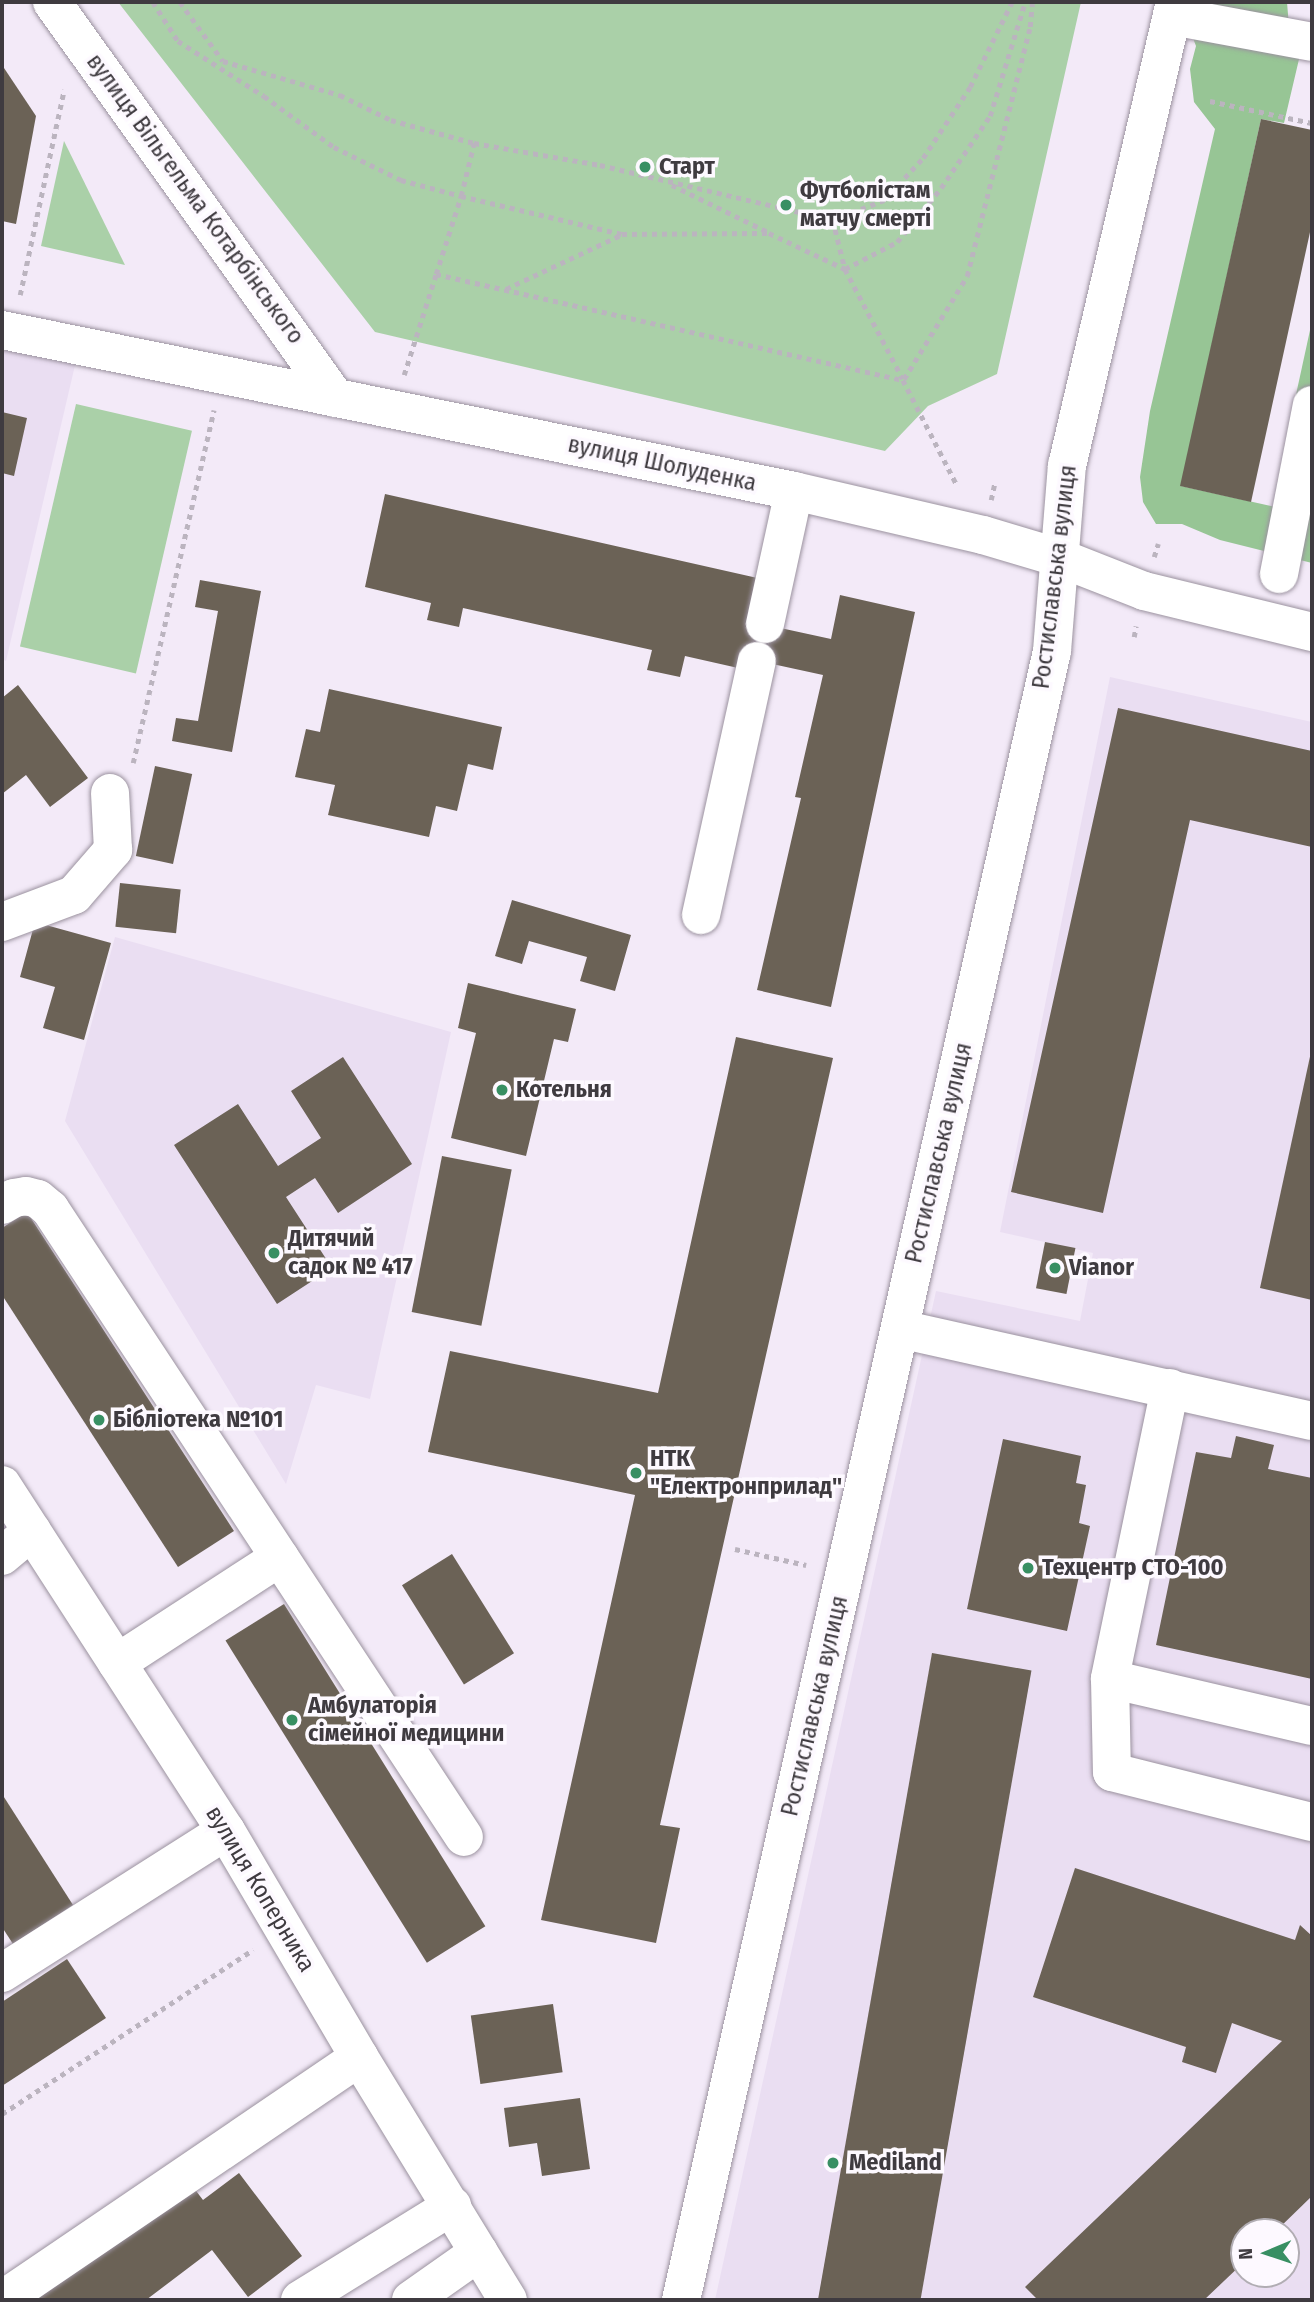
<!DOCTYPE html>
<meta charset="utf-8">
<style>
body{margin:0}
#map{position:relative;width:1314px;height:2302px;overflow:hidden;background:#f3eaf8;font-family:"Fira Sans Condensed",sans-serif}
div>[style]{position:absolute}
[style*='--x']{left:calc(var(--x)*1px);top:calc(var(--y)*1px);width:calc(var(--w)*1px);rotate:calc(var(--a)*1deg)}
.built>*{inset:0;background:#eadef2}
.green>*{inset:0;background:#aad0a8;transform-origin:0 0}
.forest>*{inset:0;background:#97c595}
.building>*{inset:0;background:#6b6256;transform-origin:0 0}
.path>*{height:4.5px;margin-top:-2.25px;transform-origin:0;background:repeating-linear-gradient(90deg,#bbb4bf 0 5px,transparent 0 10px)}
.roads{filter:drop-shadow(0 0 2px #9b929f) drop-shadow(0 0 2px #9b929f)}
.minor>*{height:38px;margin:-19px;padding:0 19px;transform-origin:19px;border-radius:19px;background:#fff}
.dots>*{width:19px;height:19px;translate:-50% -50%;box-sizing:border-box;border:4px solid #fdf9ff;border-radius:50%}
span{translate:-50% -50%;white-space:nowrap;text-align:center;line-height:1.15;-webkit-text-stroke:7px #fdf9ff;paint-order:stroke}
.poi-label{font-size:24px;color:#3f3b40;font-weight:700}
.left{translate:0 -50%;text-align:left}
.street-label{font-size:24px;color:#3f3b40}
.frame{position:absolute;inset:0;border:4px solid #3f3b40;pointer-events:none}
.north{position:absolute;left:1230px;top:2218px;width:70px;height:70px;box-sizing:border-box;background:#fdf9ff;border:2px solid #b1adb3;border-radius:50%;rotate:268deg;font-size:19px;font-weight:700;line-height:28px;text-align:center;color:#3f3b40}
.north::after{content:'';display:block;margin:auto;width:24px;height:32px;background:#388f63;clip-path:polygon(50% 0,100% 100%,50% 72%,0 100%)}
</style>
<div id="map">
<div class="built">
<i style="clip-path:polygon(2px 345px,76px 361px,6px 661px,2px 659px)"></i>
<i style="clip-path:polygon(evenodd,1110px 677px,1312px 722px,1312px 2300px,715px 2300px,936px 1291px,1080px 1321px,1093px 1253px,1000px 1232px,1110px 677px,1244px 2232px,1286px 2232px,1286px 2274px,1244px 2274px,1244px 2232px)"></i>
<i style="clip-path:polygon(115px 937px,451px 1032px,370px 1399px,316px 1385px,286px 1484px,65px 1121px)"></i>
</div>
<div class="green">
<i style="clip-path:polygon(118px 2px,1081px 2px,997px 374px,928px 406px,885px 451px,375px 332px)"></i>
<i style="clip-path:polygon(64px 141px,125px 265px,41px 246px)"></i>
<i style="left:76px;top:404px;width:119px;height:249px;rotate:13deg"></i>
</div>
<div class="forest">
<i style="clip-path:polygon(1193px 2px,1287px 2px,1289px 27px,1300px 55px,1284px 123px,1261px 119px,1181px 486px,1280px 508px,1312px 474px,1312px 563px,1220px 540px,1182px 524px,1156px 524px,1143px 502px,1140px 477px,1150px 411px,1215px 129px,1194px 102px,1190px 69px,1196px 46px,1191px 33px)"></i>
<i style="clip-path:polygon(1312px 321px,1312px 441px,1287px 436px)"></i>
</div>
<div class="building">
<i style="clip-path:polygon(2px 65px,36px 116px,16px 224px,2px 221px)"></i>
<i style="clip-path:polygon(1261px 119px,1312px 130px,1312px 223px,1251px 502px,1180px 486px)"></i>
<i style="clip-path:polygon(2px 412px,27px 418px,14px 476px,2px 473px)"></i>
<i style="clip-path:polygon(385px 494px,766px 580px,757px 623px,831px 639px,840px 595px,915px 612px,831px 1007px,757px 990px,801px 798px,795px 797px,823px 675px,749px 659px,747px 670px,685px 656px,680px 677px,647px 670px,652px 650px,463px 608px,459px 627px,427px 620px,431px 603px,365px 587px)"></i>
<i style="clip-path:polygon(200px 580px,261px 591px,232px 752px,172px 741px,176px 718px,198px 721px,218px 611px,195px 607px)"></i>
<i style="clip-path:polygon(18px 685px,88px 778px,50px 807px,26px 775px,2px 794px,2px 698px)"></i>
<i style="clip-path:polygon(329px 689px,502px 727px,493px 770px,468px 764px,457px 811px,436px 806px,429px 837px,328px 815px,335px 785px,295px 777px,306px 729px,320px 732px)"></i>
<i style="clip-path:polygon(1118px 708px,1312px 751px,1312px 847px,1190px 820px,1103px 1213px,1011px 1192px)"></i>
<i style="left:155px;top:766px;width:38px;height:92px;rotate:12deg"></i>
<i style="left:120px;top:883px;width:61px;height:44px;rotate:6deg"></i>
<i style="clip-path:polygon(512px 900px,631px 935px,615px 991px,580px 981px,587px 957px,529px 941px,522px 964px,495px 956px)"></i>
<i style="clip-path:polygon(35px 922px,111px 943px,84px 1040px,43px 1028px,55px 987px,20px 977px)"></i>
<i style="clip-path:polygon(468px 983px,576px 1009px,568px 1042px,554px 1039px,526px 1156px,451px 1138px,476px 1033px,458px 1028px)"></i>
<i style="clip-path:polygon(736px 1037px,833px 1058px,660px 1825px,680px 1828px,656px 1943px,541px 1920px,635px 1495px,428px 1452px,450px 1351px,658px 1393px)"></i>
<i style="clip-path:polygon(1311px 1052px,1312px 1052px,1312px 1300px,1260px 1288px)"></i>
<i style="clip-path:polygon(343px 1057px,412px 1164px,338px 1213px,315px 1178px,286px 1197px,332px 1268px,277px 1304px,174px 1145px,238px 1104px,278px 1166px,321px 1138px,291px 1091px)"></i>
<i style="left:442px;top:1156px;width:71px;height:159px;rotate:11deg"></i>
<i style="clip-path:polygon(27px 1212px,234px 1531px,178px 1567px,2px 1295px,2px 1228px)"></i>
<i style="left:1045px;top:1242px;width:31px;height:47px;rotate:11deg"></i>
<i style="clip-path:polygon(1236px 1436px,1274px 1445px,1268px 1469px,1312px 1478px,1312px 1679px,1156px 1645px,1196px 1452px,1231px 1458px)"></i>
<i style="clip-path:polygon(1003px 1439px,1081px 1456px,1076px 1483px,1086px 1485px,1079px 1523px,1090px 1526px,1067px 1631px,967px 1609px)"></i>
<i style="left:452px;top:1554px;width:117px;height:59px;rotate:58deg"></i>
<i style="left:284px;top:1604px;width:380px;height:69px;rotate:58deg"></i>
<i style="left:932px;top:1653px;width:101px;height:663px;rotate:10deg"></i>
<i style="clip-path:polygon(2px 1794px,73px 1905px,13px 1944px,2px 1927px)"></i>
<i style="clip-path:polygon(1075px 1868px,1295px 1940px,1300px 1925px,1312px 1936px,1312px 2196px,1275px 2232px,1244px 2232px,1244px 2262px,1204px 2300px,1038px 2300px,1025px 2287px,1282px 2041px,1232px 2023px,1216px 2073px,1182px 2062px,1186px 2047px,1033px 1997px)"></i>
<i style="clip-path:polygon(67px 1959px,106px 2018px,2px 2086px,2px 2002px)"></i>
<i style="left:553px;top:2004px;width:69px;height:83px;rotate:82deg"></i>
<i style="clip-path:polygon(580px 2098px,590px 2169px,542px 2176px,537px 2143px,509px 2147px,504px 2108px)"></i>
<i style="clip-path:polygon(239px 2173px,302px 2256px,248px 2297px,212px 2250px,146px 2300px,36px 2300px,190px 2183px,203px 2200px)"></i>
</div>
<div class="path">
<i style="--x:153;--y:2;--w:46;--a:57.3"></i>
<i style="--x:178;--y:41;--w:102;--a:32.6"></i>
<i style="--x:264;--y:96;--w:87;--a:36.1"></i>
<i style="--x:334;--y:147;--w:75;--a:26.2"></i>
<i style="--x:401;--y:180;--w:62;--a:14.9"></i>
<i style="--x:461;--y:196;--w:55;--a:-76.2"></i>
<i style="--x:180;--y:2;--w:73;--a:53.9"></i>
<i style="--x:223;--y:61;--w:122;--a:16.2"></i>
<i style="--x:340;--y:95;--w:57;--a:26.1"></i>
<i style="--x:391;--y:120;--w:86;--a:15.5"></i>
<i style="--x:474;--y:143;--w:128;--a:9.9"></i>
<i style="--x:600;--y:165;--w:239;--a:13.3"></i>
<i style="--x:833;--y:220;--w:55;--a:-21.4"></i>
<i style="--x:884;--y:200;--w:57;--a:-47.1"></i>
<i style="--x:923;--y:158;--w:85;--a:-56.5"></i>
<i style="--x:970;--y:87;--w:95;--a:-63.7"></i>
<i style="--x:1210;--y:101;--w:104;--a:12.2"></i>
<i style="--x:672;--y:185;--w:107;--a:26.1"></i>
<i style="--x:833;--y:220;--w:50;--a:76.2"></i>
<i style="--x:845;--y:269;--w:59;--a:-27.4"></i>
<i style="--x:897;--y:242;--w:70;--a:-50.8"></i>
<i style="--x:941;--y:188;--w:87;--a:-55.8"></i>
<i style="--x:990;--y:116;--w:119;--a:-72.9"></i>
<i style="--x:436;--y:274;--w:82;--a:-72.2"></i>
<i style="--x:461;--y:196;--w:165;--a:13.3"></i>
<i style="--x:622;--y:234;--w:147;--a:-0.4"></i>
<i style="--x:769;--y:233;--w:84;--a:25.3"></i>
<i style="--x:845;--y:269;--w:124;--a:62.2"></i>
<i style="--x:506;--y:289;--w:127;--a:-25.2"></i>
<i style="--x:20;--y:295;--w:210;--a:-77.9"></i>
<i style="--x:404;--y:375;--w:106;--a:-72.4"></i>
<i style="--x:436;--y:274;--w:479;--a:12.8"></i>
<i style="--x:903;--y:380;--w:118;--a:62.8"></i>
<i style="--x:904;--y:379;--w:121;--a:-58.5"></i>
<i style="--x:967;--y:276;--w:257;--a:-75.8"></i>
<i style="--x:1030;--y:27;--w:25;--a:-85"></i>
<i style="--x:991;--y:500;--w:19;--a:-78"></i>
<i style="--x:1154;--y:557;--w:14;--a:-73"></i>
<i style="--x:1134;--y:637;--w:11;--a:-80"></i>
<i style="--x:133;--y:763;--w:362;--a:-77.1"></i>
<i style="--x:735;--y:1549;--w:73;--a:12.7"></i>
<i style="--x:2;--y:2114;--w:300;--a:-33.2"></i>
</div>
<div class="roads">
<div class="minor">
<i style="--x:52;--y:2;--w:487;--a:54.4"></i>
<i style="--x:1172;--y:16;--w:142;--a:10.5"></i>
<i style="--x:2;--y:330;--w:808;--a:11.49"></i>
<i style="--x:794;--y:491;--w:194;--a:13.1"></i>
<i style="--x:983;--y:535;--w:80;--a:16.6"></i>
<i style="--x:1060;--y:558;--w:90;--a:21.4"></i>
<i style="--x:1144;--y:591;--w:173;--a:13.7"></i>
<i style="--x:1279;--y:574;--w:172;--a:-79"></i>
<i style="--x:765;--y:624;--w:136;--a:-77.7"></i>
<i style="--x:701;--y:915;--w:260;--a:-77.6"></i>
<i style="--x:2;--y:922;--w:77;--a:-20.6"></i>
<i style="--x:74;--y:895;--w:60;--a:-49.1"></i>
<i style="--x:113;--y:850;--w:57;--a:-93"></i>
<i style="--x:2;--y:1205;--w:14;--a:-30"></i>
<i style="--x:14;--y:1198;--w:12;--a:-9"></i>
<i style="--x:26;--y:1196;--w:12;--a:14"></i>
<i style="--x:38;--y:1199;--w:16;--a:40"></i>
<i style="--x:50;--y:1209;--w:752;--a:56.61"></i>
<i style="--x:900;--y:1329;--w:422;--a:12.6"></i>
<i style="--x:1170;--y:1388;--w:297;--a:101.7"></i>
<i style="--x:1110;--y:1679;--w:93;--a:88.8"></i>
<i style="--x:1112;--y:1772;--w:205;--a:14.1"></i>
<i style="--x:2;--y:1485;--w:412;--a:57.1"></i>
<i style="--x:226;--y:1831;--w:262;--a:59.5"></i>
<i style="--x:359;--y:2057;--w:285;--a:58.5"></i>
<i style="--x:2;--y:1556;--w:39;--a:-40"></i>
<i style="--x:117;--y:1663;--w:194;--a:-33"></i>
<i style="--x:1110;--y:1679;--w:207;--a:13.1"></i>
<i style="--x:2;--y:1973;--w:265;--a:-32.4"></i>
<i style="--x:2;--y:2300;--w:432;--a:-34.2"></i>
<i style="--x:300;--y:2300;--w:179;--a:-31.7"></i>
<i style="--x:411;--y:2300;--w:83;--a:-35.2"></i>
<i style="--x:681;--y:2300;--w:1690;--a:-77.32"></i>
<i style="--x:1052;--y:651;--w:186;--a:-85.4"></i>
<i style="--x:1067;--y:466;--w:476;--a:-76.9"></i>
</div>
</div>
<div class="dots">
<i style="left:645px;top:167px;background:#388f63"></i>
<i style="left:786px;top:205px;background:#388f63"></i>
<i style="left:502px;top:1090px;background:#388f63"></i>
<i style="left:274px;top:1253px;background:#388f63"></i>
<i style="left:1055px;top:1268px;background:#388f63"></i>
<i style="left:99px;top:1420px;background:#388f63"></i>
<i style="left:636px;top:1473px;background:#388f63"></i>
<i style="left:1028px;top:1568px;background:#388f63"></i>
<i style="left:292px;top:1720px;background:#388f63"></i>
<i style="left:833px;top:2163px;background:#388f63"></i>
</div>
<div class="poi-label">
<span class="left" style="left:659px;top:167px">Старт</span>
<span class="left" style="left:800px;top:205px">Футболістам<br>матчу смерті</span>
<span class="left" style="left:516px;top:1090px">Котельня</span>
<span class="left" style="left:288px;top:1253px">Дитячий<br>садок № 417</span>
<span class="left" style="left:1069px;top:1268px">Vianor</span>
<span class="left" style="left:113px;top:1420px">Бібліотека №101</span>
<span class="left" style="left:650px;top:1473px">НТК<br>"Електронприлад"</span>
<span class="left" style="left:1042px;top:1568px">Техцентр СТО-100</span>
<span class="left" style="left:308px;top:1720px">Амбулаторія<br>сімейної медицини</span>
<span class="left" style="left:849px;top:2163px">Mediland</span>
</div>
<div class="street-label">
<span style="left:195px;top:199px;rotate:54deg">вулиця Вільгельма Котарбінського</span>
<span style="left:662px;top:464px;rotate:12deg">вулиця Шолуденка</span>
<span style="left:1055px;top:577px;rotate:-83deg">Ростиславська вулиця</span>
<span style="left:939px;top:1153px;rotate:-77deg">Ростиславська вулиця</span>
<span style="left:815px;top:1706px;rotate:-77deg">Ростиславська вулиця</span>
<span style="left:260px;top:1889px;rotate:59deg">вулиця Коперника</span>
</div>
<div class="frame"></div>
<div class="north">N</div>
</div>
